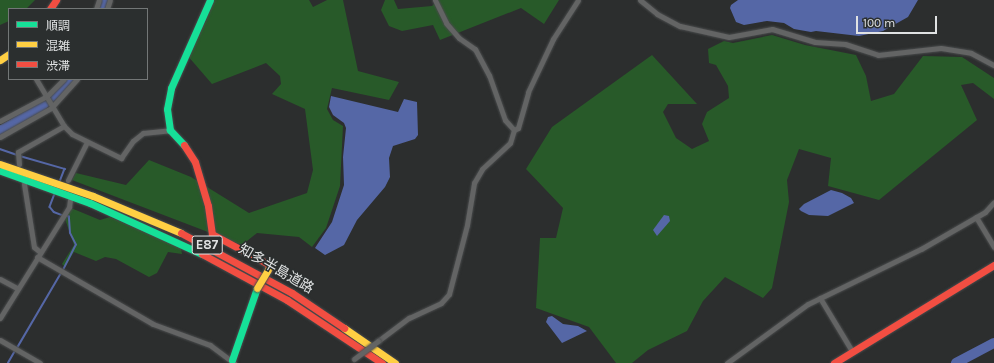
<!DOCTYPE html>
<meta charset="utf-8">
<style>
body{margin:0}
#map{position:relative;width:994px;height:363px;overflow:hidden;background:#2c2e2e;font-family:Karla,"Noto Sans JP",sans-serif}
div>[style]{position:absolute}
[style*='--x']{left:calc(var(--x)*1px);top:calc(var(--y)*1px);width:calc(var(--w)*1px);rotate:calc(var(--a)*1deg)}
.green>*{inset:0;background:#285a29}
.water>*{inset:0;background:#5567a6}
.stream>*{height:1.5px;margin:-0.75px;padding:0 0.75px;transform-origin:0.75px;border-radius:0.75px;background:#5567a6}
.river>*{height:10px;margin:-5px;padding:0 5px;transform-origin:5px;border-radius:5px;background:#5567a6}
.roads{filter:drop-shadow(0 0 1px #494b4c) drop-shadow(0 0 1px #494b4c)}
.street>*{height:5px;margin:-2.5px;padding:0 2.5px;transform-origin:2.5px;border-radius:2.5px;background:#636464}
.fast>*{height:7px;margin:-3.5px;padding:0 3.5px;transform-origin:3.5px;border-radius:3.5px;background:#16e098}
.slow>*{height:7px;margin:-3.5px;padding:0 3.5px;transform-origin:3.5px;border-radius:3.5px;background:#ffcf43}
.jam>*{height:7px;margin:-3.5px;padding:0 3.5px;transform-origin:3.5px;border-radius:3.5px;background:#f24e42}
.bridges{filter:drop-shadow(0 0 1px #494b4c) drop-shadow(0 0 1px #494b4c)}
.street-bridge>*{height:5px;margin:-2.5px;padding:0 2.5px;transform-origin:2.5px;border-radius:2.5px;background:#636464}
.slow-bridge>*{height:7px;margin:-3.5px;padding:0 3.5px;transform-origin:3.5px;border-radius:3.5px;background:#ffcf43}
span{translate:-50% -50%;white-space:nowrap;text-align:center;line-height:1.15;-webkit-text-stroke:3px #2b2f2f;paint-order:stroke}
.shield-label span{padding:1px 3px;background:#2b2f2f;border:1px solid;border-radius:3px;-webkit-text-stroke-width:0}
.shield-label{font-size:13px;color:#e0e2e3;font-weight:700}
.street-label{font-size:14px;color:#e0e2e3}
.legend{position:absolute;left:8px;top:8px;width:140px;height:72px;box-sizing:border-box;background:#2b2f2f;border:1px solid #737777;margin:0;padding:5px 7px;list-style:none;font-size:12px;color:#e0e2e3}
.legend li{display:flex;align-items:center;gap:8px;height:20px}
.legend b{width:20px;border:1px solid #737777}
.scale{position:absolute;left:856px;top:16px;width:81px;height:18px;box-sizing:border-box;border:2px solid #e0e2e3;border-top:0;padding-left:5px;font-size:12px;line-height:14px;white-space:nowrap;color:#e0e2e3;-webkit-text-stroke:3px #2b2f2f;paint-order:stroke}
</style>
<div id="map">
<div class="green">
<i style="clip-path:polygon(0 0,35px 0,26px 9px,9px 9px,9px 21px,0 25px)"></i>
<i style="clip-path:polygon(213px 0,309px 0,313px 7px,327px 0,343px 0,358px 71px,399px 82px,389px 100px,332px 88px,327px 109px,333px 120px,343px 126px,340px 186px,326px 228px,312px 247px,299px 237px,257px 233px,242px 245px,72px 180px,76px 173px,126px 185px,149px 160px,191px 177px,249px 213px,307px 193px,313px 170px,305px 109px,272px 94px,281px 84px,280px 76px,266px 63px,212px 84px,187px 55px,206px 21px)"></i>
<i style="clip-path:polygon(385px 0,394px 0,398px 9px,432px 6px,438px 0,559px 0,544px 24px,521px 8px,440px 40px,433px 25px,402px 31px,389px 26px,381px 10px)"></i>
<i style="clip-path:polygon(772px 35px,805px 45px,856px 55px,866px 76px,871px 101px,894px 94px,923px 56px,962px 57px,994px 78px,994px 99px,973px 83px,961px 85px,977px 120px,879px 200px,828px 186px,831px 158px,799px 149px,787px 180px,789px 202px,772px 288px,763px 298px,725px 277px,703px 301px,687px 331px,648px 350px,632px 363px,616px 363px,589px 327px,536px 308px,540px 238px,556px 238px,563px 208px,526px 169px,552px 127px,652px 55px,697px 104px,668px 104px,663px 112px,676px 138px,692px 149px,709px 141px,702px 124px,707px 112px,729px 98px,728px 86px,716px 65px,709px 63px,708px 49px,724px 41px,733px 43px)"></i>
<i style="clip-path:polygon(71px 208px,100px 220px,110px 217px,181px 248px,182px 254px,168px 252px,157px 273px,149px 277px,116px 259px,105px 257px,96px 261px,74px 252px,65px 267px,62px 264px,74px 245px,65px 219px)"></i>
</div>
<div class="water">
<i style="clip-path:polygon(738px 0,918px 0,908px 17px,883px 31px,859px 36px,816px 31px,811px 32px,794px 29px,784px 23px,767px 21px,744px 25px,736px 22px,730px 8px,731px 5px)"></i>
<i style="clip-path:polygon(331px 96px,398px 112px,404px 99px,417px 102px,418px 135px,415px 139px,393px 146px,389px 158px,390px 177px,385px 187px,357px 220px,344px 245px,325px 255px,315px 248px,332px 222px,344px 185px,343px 157px,346px 128px,344px 123px,333px 115px,329px 107px)"></i>
<i style="clip-path:polygon(831px 190px,842px 193px,851px 198px,854px 203px,828px 216px,809px 215px,801px 211px,799px 209px,804px 204px)"></i>
<i style="clip-path:polygon(664px 215px,669px 216px,670px 221px,657px 236px,653px 230px)"></i>
<i style="clip-path:polygon(552px 316px,563px 324px,578px 326px,587px 331px,562px 343px,546px 322px,548px 317px)"></i>
</div>
<div class="stream">
<i style="--x:0;--y:149;--w:18;--a:19"></i>
<i style="--x:20;--y:156;--w:47;--a:16.1"></i>
<i style="--x:65;--y:169;--w:14;--a:111"></i>
<i style="--x:55;--y:194;--w:14;--a:111"></i>
<i style="--x:50;--y:207;--w:6;--a:51"></i>
<i style="--x:54;--y:212;--w:9;--a:21"></i>
<i style="--x:63;--y:270;--w:28;--a:-63"></i>
<i style="--x:76;--y:245;--w:13;--a:-117"></i>
<i style="--x:70;--y:233;--w:16;--a:-94"></i>
<i style="--x:69;--y:217;--w:3;--a:-162"></i>
<i style="--x:17;--y:348;--w:87;--a:-59.6"></i>
<i style="--x:8;--y:363;--w:14;--a:-60"></i>
</div>
<div class="river">
<i style="--x:102;--y:9;--w:9;--a:-77"></i>
<i style="--x:0;--y:131;--w:46;--a:-29.9"></i>
<i style="--x:40;--y:108;--w:42;--a:-44"></i>
<i style="--x:956;--y:363;--w:43;--a:-27.8"></i>
</div>
<div class="roads">
<div class="street">
<i style="--x:435;--y:0;--w:25;--a:64"></i>
<i style="--x:446;--y:23;--w:20;--a:49"></i>
<i style="--x:459;--y:38;--w:19;--a:35"></i>
<i style="--x:475;--y:49;--w:30;--a:62"></i>
<i style="--x:489;--y:75;--w:48;--a:70.4"></i>
<i style="--x:505;--y:120;--w:13;--a:48"></i>
<i style="--x:514;--y:130;--w:4;--a:-27"></i>
<i style="--x:518;--y:128;--w:37;--a:-74"></i>
<i style="--x:528;--y:92;--w:59;--a:-64.7"></i>
<i style="--x:553;--y:39;--w:46;--a:-57.3"></i>
<i style="--x:640;--y:0;--w:22;--a:39"></i>
<i style="--x:657;--y:14;--w:26;--a:28"></i>
<i style="--x:680;--y:26;--w:50;--a:12.7"></i>
<i style="--x:729;--y:37;--w:44;--a:-10.5"></i>
<i style="--x:772;--y:29;--w:45;--a:16.8"></i>
<i style="--x:815;--y:42;--w:30;--a:4"></i>
<i style="--x:845;--y:44;--w:35;--a:18"></i>
<i style="--x:878;--y:55;--w:63;--a:-6.3"></i>
<i style="--x:941;--y:48;--w:30;--a:9"></i>
<i style="--x:971;--y:53;--w:26;--a:28"></i>
<i style="--x:96;--y:9;--w:9;--a:-72"></i>
<i style="--x:107;--y:9;--w:9;--a:-72"></i>
<i style="--x:36;--y:79;--w:55;--a:59.2"></i>
<i style="--x:64;--y:126;--w:11;--a:45"></i>
<i style="--x:72;--y:134;--w:55;--a:26.1"></i>
<i style="--x:121;--y:158;--w:21;--a:-55"></i>
<i style="--x:133;--y:141;--w:13;--a:-39"></i>
<i style="--x:143;--y:133;--w:27;--a:-6"></i>
<i style="--x:0;--y:121;--w:53;--a:-28"></i>
<i style="--x:47;--y:96;--w:24;--a:-45"></i>
<i style="--x:0;--y:137;--w:59;--a:-29.6"></i>
<i style="--x:51;--y:108;--w:39;--a:-48"></i>
<i style="--x:19;--y:164;--w:12;--a:-95"></i>
<i style="--x:18;--y:152;--w:53;--a:-29.5"></i>
<i style="--x:68;--y:180;--w:42;--a:-63.4"></i>
<i style="--x:24;--y:184;--w:64;--a:81"></i>
<i style="--x:34;--y:247;--w:8;--a:40"></i>
<i style="--x:976;--y:217;--w:35;--a:59"></i>
<i style="--x:37;--y:257;--w:134;--a:30"></i>
<i style="--x:153;--y:324;--w:61;--a:20.2"></i>
<i style="--x:210;--y:345;--w:30;--a:37"></i>
<i style="--x:0;--y:279;--w:19;--a:28"></i>
<i style="--x:820;--y:298;--w:62;--a:58.9"></i>
<i style="--x:0;--y:318;--w:131;--a:-58.1"></i>
<i style="--x:69;--y:207;--w:7;--a:-82"></i>
<i style="--x:0;--y:340;--w:46;--a:29.9"></i>
<i style="--x:378;--y:341;--w:39;--a:-37"></i>
<i style="--x:409;--y:318;--w:35;--a:-25"></i>
<i style="--x:441;--y:303;--w:12;--a:-48"></i>
<i style="--x:449;--y:294;--w:71;--a:-75.4"></i>
<i style="--x:467;--y:225;--w:43;--a:-80.5"></i>
<i style="--x:474;--y:183;--w:16;--a:-60"></i>
<i style="--x:482;--y:169;--w:38;--a:-43"></i>
<i style="--x:510;--y:143;--w:14;--a:-73"></i>
<i style="--x:727;--y:363;--w:100;--a:-36.1"></i>
<i style="--x:808;--y:304;--w:126;--a:-26"></i>
<i style="--x:921;--y:249;--w:74;--a:-30"></i>
<i style="--x:985;--y:212;--w:13;--a:-48"></i>
</div>
<div class="fast">
<i style="--x:184;--y:145;--w:21;--a:-133"></i>
<i style="--x:170;--y:130;--w:21;--a:-98"></i>
<i style="--x:167;--y:109;--w:21;--a:-79"></i>
<i style="--x:171;--y:88;--w:96;--a:-66.1"></i>
<i style="--x:1;--y:171;--w:95;--a:19.8"></i>
<i style="--x:90;--y:203;--w:123;--a:24.5"></i>
<i style="--x:232;--y:360;--w:76;--a:-70.9"></i>
</div>
<div class="slow">
<i style="--x:0;--y:60;--w:11;--a:-34"></i>
<i style="--x:0;--y:164;--w:98;--a:19"></i>
<i style="--x:93;--y:196;--w:95;--a:22.8"></i>
<i style="--x:344;--y:328;--w:62;--a:34.5"></i>
</div>
<div class="jam">
<i style="--x:50;--y:9;--w:11;--a:-56"></i>
<i style="--x:184;--y:145;--w:20;--a:57"></i>
<i style="--x:195;--y:162;--w:46;--a:73.5"></i>
<i style="--x:208;--y:206;--w:28;--a:82"></i>
<i style="--x:212;--y:234;--w:64;--a:28.2"></i>
<i style="--x:268;--y:264;--w:6;--a:90"></i>
<i style="--x:181;--y:233;--w:126;--a:28.4"></i>
<i style="--x:292;--y:293;--w:63;--a:33.9"></i>
<i style="--x:202;--y:254;--w:97;--a:28.4"></i>
<i style="--x:287;--y:300;--w:114;--a:33.6"></i>
<i style="--x:834;--y:363;--w:188;--a:-31.5"></i>
</div>
</div>
<div class="bridges">
<div class="street-bridge">
<i style="--x:354;--y:359;--w:30;--a:-37"></i>
</div>
<div class="slow-bridge">
<i style="--x:257;--y:288;--w:21;--a:-59"></i>
</div>
</div>
<div class="shield-label">
<span style="left:207px;top:245px">E87</span>
</div>
<div class="street-label">
<span style="left:276px;top:269px;rotate:30deg">知多半島道路</span>
</div>
<ul class="legend">
<li><b style="height:5px;background:#16e098"></b>順調</li>
<li><b style="height:5px;background:#ffcf43"></b>混雑</li>
<li><b style="height:5px;background:#f24e42"></b>渋滞</li>
</ul>
<div class="scale">100 m</div>
</div>
